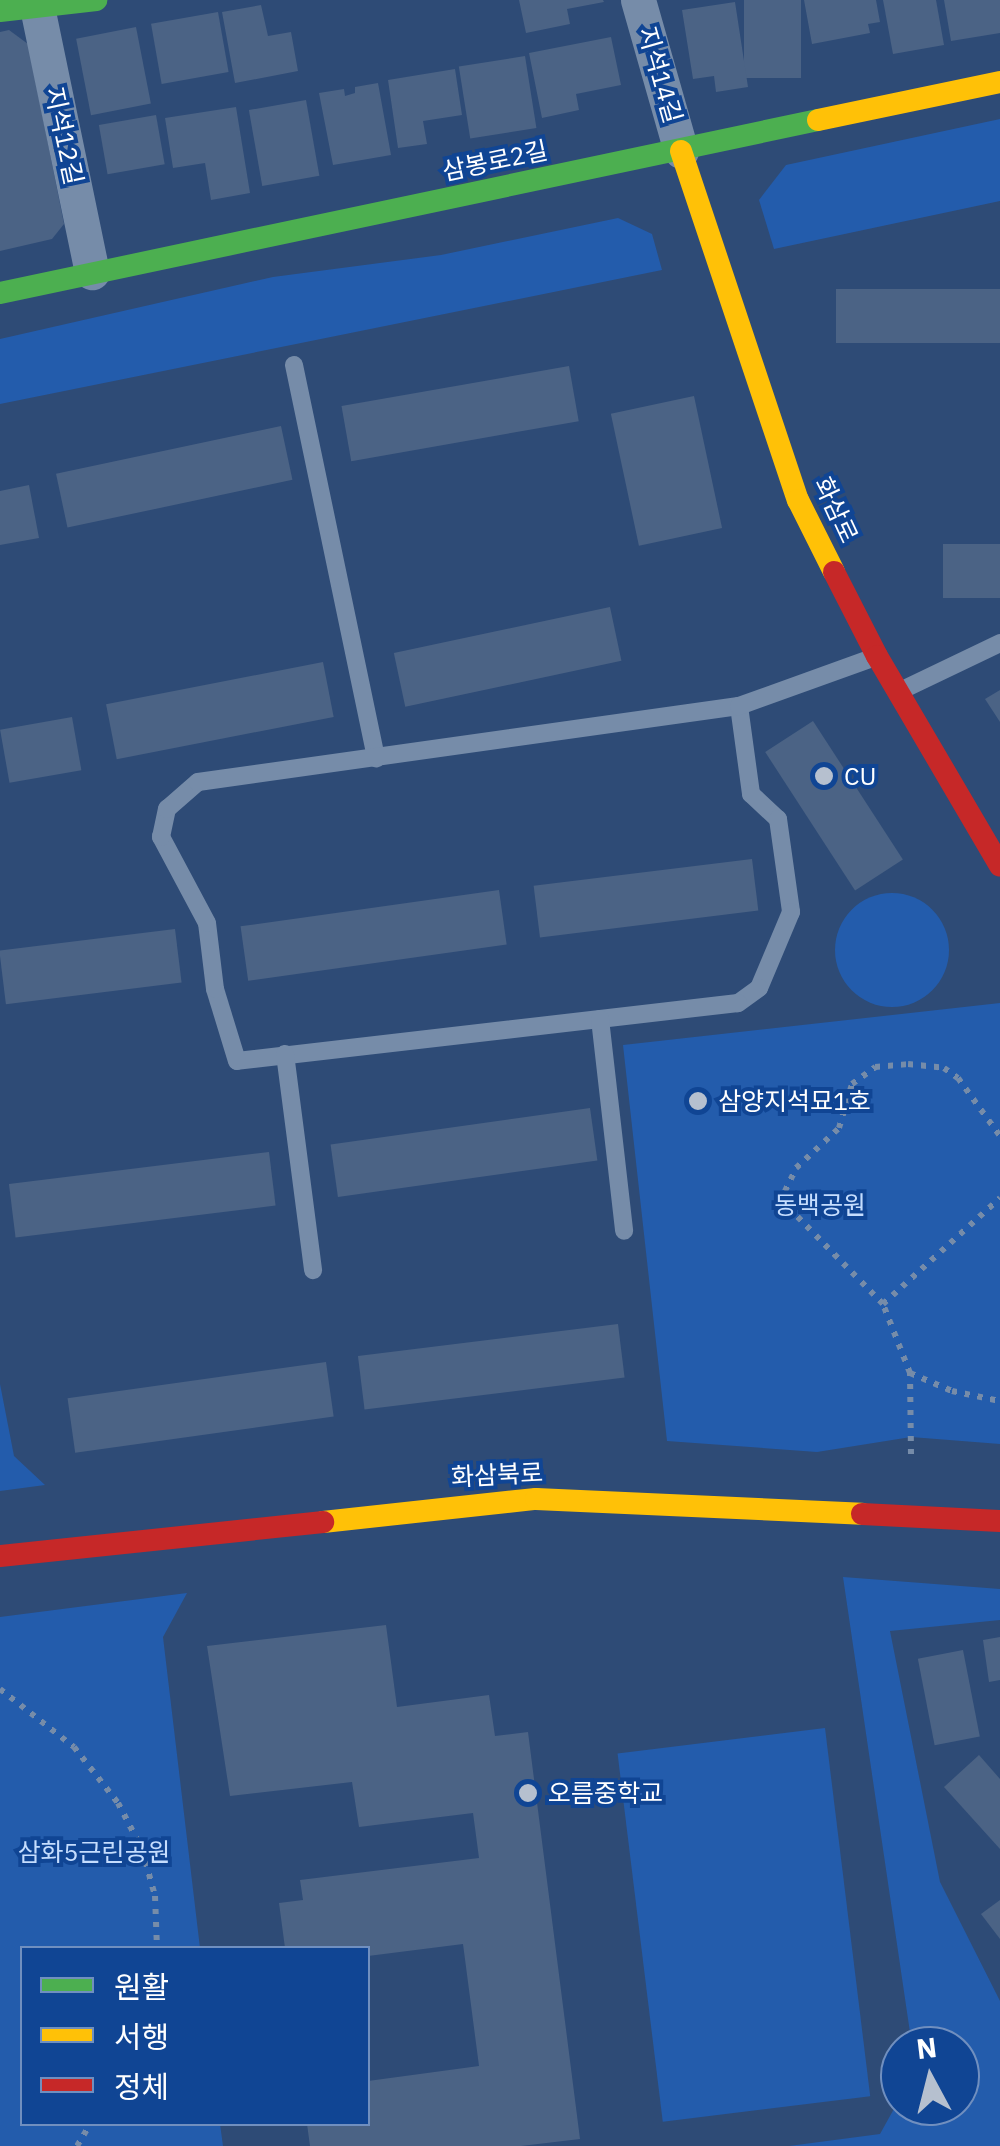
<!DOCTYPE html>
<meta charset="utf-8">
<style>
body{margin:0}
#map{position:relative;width:1000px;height:2146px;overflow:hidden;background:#2e4b76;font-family:"IBM Plex Sans","Noto Sans KR",sans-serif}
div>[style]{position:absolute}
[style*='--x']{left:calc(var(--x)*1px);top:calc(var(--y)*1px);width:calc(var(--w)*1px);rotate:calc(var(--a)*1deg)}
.green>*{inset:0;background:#235cac;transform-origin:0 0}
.round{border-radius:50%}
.building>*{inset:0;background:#4b6385;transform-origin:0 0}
.path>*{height:6px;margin-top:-3px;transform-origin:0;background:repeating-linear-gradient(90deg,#768ca9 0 5px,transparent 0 13px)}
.lane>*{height:18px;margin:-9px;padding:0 9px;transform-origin:9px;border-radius:9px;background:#768ca9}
.street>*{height:35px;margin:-17.5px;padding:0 17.5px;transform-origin:17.5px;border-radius:17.5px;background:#768ca9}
.fast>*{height:22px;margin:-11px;padding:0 11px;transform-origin:11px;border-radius:11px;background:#4caf50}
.slow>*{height:22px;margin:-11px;padding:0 11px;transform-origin:11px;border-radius:11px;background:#ffc107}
.jam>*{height:22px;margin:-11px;padding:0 11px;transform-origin:11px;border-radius:11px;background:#c62828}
.dots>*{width:28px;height:28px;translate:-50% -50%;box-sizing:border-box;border:5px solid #104594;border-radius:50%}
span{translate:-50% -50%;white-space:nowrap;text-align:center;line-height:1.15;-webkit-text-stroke:8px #104594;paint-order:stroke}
.street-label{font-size:25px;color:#fff}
.poi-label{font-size:25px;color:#fff}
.left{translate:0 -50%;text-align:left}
.park-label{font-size:25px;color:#c5ddfe}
.legend{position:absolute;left:20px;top:1946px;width:350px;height:180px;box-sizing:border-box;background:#104594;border:2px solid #708fbf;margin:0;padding:12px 18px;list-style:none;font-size:30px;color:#fff}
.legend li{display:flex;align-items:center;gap:20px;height:50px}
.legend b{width:50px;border:2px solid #708fbf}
.north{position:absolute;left:880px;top:2026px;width:100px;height:100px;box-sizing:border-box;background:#104594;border:2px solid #708fbf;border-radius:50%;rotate:353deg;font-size:28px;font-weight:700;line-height:40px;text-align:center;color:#fff}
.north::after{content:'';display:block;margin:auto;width:35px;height:45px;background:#b6c0cf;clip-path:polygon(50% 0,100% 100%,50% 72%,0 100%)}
</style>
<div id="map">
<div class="green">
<i style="clip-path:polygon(1000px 119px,1000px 201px,774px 249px,759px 200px,786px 165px)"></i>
<i style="clip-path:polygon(618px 218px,652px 234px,662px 270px,0 404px,0 339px,273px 277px,441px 255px)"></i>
<i class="round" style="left:835px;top:893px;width:114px;height:114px"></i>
<i style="clip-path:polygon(1000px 1003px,1000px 1444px,911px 1437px,817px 1452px,667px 1441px,623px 1045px)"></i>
<i style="clip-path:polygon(0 1384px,14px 1456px,45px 1485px,0 1491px)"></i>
<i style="clip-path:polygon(843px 1577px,1000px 1589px,1000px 1620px,890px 1631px,940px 1882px,1000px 2001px,1000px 2146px,789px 2146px,880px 2134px,900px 2098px,900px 2106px,960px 2106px,960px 2046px,912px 2046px)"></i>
<i style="clip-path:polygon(187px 1593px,163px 1637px,200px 1948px,22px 1948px,22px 2124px,220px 2124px,223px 2146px,0 2146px,0 1617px)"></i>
<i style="left:825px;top:1728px;width:371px;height:209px;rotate:83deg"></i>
</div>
<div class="building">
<i style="clip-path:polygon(519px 0,603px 0,604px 2px,567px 9px,570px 24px,526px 33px)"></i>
<i style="left:744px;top:0;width:57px;height:78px"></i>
<i style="clip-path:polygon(804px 0,876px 0,880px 22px,868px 24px,870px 33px,812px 44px)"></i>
<i style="clip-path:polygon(883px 0,936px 0,944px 45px,893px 54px)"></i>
<i style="clip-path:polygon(944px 0,1000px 0,1000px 33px,951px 41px)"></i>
<i style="clip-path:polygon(735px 2px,748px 87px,716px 92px,714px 76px,693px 79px,682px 10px)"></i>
<i style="clip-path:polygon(261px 5px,268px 36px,291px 32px,298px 71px,235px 83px,222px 12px)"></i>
<i style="left:218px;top:12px;width:61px;height:68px;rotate:80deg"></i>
<i style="left:136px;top:27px;width:78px;height:61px;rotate:79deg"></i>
<i style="clip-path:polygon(9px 30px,28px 44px,64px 224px,52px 239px,0 251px,0 32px)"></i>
<i style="clip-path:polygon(611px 37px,621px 85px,576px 94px,579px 110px,542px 118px,529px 53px)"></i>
<i style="left:525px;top:56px;width:73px;height:67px;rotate:81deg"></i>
<i style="clip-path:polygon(455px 69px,462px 115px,423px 121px,427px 144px,398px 148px,388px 80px)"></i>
<i style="clip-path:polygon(378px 83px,391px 155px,333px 165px,319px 93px,344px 89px,345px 96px,355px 93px,355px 87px)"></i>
<i style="left:306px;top:100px;width:77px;height:58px;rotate:80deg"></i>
<i style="clip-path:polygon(236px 107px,250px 193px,211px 200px,205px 163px,173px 168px,165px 118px)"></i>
<i style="left:156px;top:115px;width:50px;height:58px;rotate:80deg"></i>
<i style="left:1000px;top:289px;width:54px;height:164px;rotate:90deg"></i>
<i style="left:569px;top:366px;width:56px;height:231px;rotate:80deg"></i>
<i style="left:694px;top:396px;width:135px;height:85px;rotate:78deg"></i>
<i style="left:281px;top:426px;width:55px;height:230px;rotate:78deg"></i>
<i style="clip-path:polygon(29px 485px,39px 538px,0 545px,0 491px)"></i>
<i style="left:1000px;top:544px;width:54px;height:57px;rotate:90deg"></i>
<i style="left:610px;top:607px;width:55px;height:221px;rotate:78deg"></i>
<i style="left:323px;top:662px;width:56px;height:221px;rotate:79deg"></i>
<i style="clip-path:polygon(1000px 690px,1000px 722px,985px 699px)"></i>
<i style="left:72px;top:717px;width:54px;height:73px;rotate:80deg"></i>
<i style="left:813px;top:721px;width:165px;height:57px;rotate:57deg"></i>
<i style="left:752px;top:859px;width:52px;height:220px;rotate:83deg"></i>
<i style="left:499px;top:890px;width:55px;height:261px;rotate:82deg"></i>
<i style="left:175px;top:929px;width:54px;height:177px;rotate:83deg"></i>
<i style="left:590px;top:1108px;width:53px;height:262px;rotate:82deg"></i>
<i style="left:269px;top:1152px;width:54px;height:262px;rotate:83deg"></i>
<i style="left:618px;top:1324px;width:54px;height:262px;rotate:83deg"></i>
<i style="left:326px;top:1362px;width:55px;height:261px;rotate:82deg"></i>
<i style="clip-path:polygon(386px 1625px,397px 1707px,489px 1695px,495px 1736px,528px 1732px,580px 2139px,521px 2146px,310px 2146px,307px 2124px,368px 2124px,368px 2081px,479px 2066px,463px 1944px,368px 1956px,368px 1948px,285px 1948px,279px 1903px,303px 1900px,300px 1880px,479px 1858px,473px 1813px,359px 1827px,352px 1782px,230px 1796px,207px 1646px)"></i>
<i style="clip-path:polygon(1000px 1637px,1000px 1680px,989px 1682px,983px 1640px)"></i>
<i style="left:963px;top:1650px;width:88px;height:46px;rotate:79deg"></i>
<i style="clip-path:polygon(979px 1755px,1000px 1779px,1000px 1849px,944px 1787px)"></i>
<i style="clip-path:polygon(1000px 1900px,1000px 1939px,981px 1914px)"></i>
</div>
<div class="path">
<i style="--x:883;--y:1304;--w:158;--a:-42.2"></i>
<i style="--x:910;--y:1373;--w:46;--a:23.2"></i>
<i style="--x:952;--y:1391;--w:49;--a:11.8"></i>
<i style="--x:911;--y:1454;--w:81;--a:-90.7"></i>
<i style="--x:910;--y:1373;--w:74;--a:-111.4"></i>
<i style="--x:883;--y:1304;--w:130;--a:-134.4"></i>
<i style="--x:792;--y:1211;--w:21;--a:-109"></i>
<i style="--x:785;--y:1191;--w:25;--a:-64"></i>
<i style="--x:796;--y:1168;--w:59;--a:-42.9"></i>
<i style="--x:839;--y:1128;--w:46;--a:-73.5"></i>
<i style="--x:852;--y:1084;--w:29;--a:-36"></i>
<i style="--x:875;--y:1067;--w:33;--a:-5"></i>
<i style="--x:908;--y:1064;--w:36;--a:6"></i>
<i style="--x:944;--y:1068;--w:17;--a:36"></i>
<i style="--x:958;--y:1078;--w:72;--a:54.1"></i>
<i style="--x:0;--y:1689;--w:94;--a:38.1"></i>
<i style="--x:74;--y:1747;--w:71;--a:51.8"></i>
<i style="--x:118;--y:1803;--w:52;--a:62.4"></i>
<i style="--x:142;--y:1849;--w:49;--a:74.5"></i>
<i style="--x:155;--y:1896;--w:52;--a:87.8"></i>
<i style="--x:77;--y:2146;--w:26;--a:-59"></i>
</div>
<div class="lane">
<i style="--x:294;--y:365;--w:402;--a:78.2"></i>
<i style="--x:900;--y:691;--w:111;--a:-25.6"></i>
<i style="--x:739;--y:706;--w:89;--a:82.2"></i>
<i style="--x:751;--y:794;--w:37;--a:43"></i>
<i style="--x:778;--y:819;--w:94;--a:82"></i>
<i style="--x:791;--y:912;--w:82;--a:112.8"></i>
<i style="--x:759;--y:988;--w:26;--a:144"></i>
<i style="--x:738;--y:1003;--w:504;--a:173.4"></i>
<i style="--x:237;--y:1061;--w:75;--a:-107"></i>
<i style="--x:215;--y:989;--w:66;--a:-96.9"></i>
<i style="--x:207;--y:923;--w:98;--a:-118.1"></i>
<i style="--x:161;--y:837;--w:29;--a:-78"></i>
<i style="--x:167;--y:809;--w:41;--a:-41.1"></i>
<i style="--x:198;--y:782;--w:546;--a:-8"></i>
<i style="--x:739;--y:706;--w:141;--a:-19.8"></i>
<i style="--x:600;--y:1019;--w:213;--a:83.5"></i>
<i style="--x:285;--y:1054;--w:218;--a:82.6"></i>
</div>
<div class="street">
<i style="--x:638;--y:0;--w:157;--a:74.1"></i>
<i style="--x:37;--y:7;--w:271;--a:78.3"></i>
</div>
<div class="fast">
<i style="--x:0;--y:11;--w:97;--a:-6.5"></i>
<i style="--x:0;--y:293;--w:836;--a:-11.94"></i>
</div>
<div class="slow">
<i style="--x:818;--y:120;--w:186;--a:-11.8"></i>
<i style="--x:681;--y:151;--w:368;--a:71.5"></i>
<i style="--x:798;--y:500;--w:80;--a:63.4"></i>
<i style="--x:323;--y:1522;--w:214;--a:-6.2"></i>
<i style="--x:536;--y:1499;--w:326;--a:2.6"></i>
</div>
<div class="jam">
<i style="--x:834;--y:572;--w:94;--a:62.9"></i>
<i style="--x:877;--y:656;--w:243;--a:59.6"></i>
<i style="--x:862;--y:1514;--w:138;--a:2.9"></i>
<i style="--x:0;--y:1556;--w:325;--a:-6"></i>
</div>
<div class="dots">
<i style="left:824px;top:776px;background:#b6c0cf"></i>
<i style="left:698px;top:1101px;background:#b6c0cf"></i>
<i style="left:528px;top:1793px;background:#b6c0cf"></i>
</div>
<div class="street-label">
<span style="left:660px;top:75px;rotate:74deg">지석14길</span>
<span style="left:64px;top:136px;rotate:78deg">지석12길</span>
<span style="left:495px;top:161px;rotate:-12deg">삼봉로2길</span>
<span style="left:836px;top:510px;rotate:65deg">화삼로</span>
<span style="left:497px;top:1475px;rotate:-3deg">화삼북로</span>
</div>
<div class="poi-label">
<span class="left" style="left:844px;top:776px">CU</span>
<span class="left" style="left:718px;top:1101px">삼양지석묘1호</span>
<span class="left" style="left:548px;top:1793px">오름중학교</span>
</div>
<div class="park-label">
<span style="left:820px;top:1205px">동백공원</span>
<span style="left:94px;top:1852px">삼화5근린공원</span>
</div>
<ul class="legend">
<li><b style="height:12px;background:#4caf50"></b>원활</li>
<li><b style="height:12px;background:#ffc107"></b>서행</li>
<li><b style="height:12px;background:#c62828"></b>정체</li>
</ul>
<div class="north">N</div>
</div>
